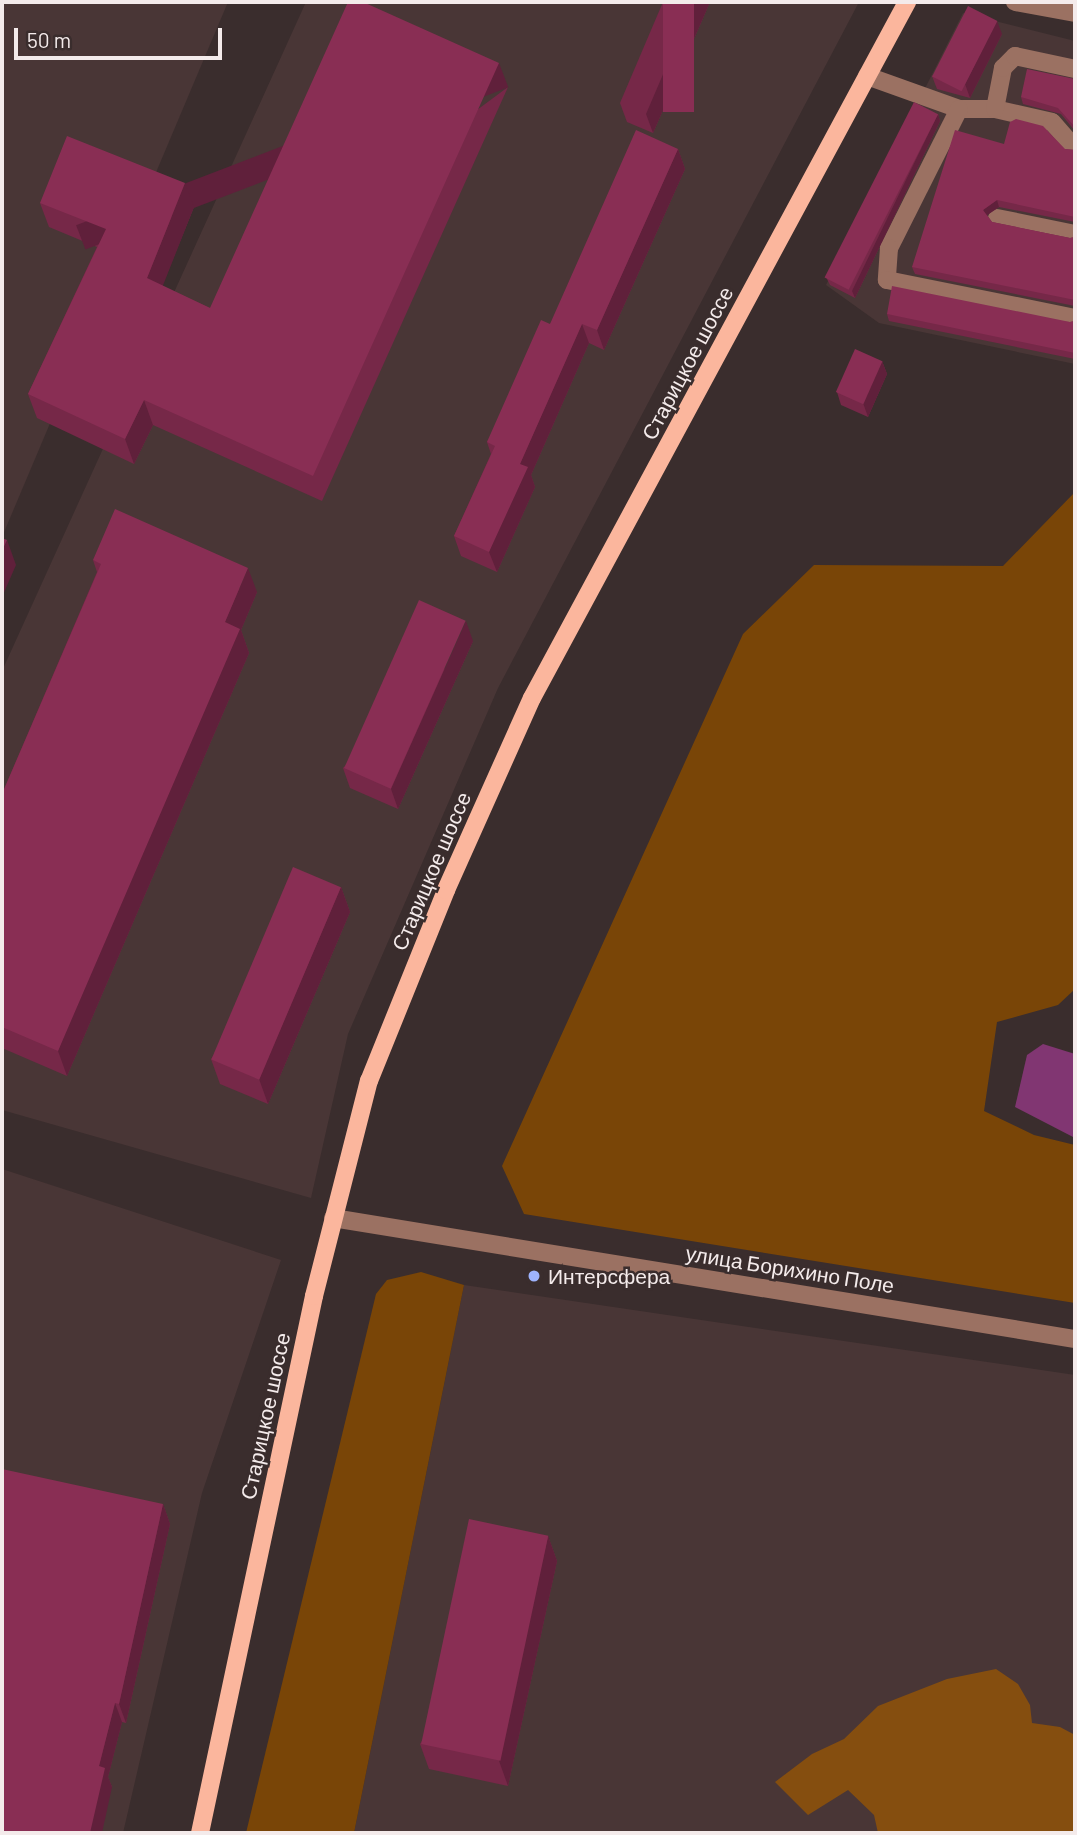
<!DOCTYPE html>
<meta charset="utf-8">
<style>
body{margin:0}
#map{position:relative;width:1077px;height:1835px;overflow:hidden;background:#3a2d2d;font-family:Barlow,sans-serif}
div>[style]{position:absolute}
[style*='--x']{left:calc(var(--x)*1px);top:calc(var(--y)*1px);width:calc(var(--w)*1px);rotate:calc(var(--a)*1deg)}
.built>*{inset:0;background:#493636}
.green>*{inset:0;background:#794507}
.forest>*{inset:0;background:#854e0f}
.water>*{inset:0;background:#813672}
.minor>*{height:18px;margin:-9px;padding:0 9px;transform-origin:9px;border-radius:9px;background:#9b7162}
.major>*{height:18px;margin:-9px;padding:0 9px;transform-origin:9px;border-radius:9px;background:#fbb69d}
.wall>*{inset:0;background:#762848}
.shaded-wall>*{inset:0;background:#60203b;transform-origin:0 0}
.building>*{inset:0;background:#892e54;transform-origin:0 0}
.dots>*{width:19px;height:19px;translate:-50% -50%;box-sizing:border-box;border:4px solid #3a2d2d;border-radius:50%}
span{translate:-50% -50%;white-space:nowrap;text-align:center;line-height:1.15;-webkit-text-stroke:5px #3a2d2d;paint-order:stroke}
.street-label{font-size:21px;color:#f4ebeb}
.poi-label{font-size:21px;color:#f4ebeb}
.left{translate:0 -50%;text-align:left}
.frame{position:absolute;inset:0;border:4px solid #f4ebeb;pointer-events:none}
.scale{position:absolute;left:14px;top:28px;width:208px;height:32px;box-sizing:border-box;border:4px solid #f4ebeb;border-top:0;padding-left:9px;font-size:21px;line-height:24px;white-space:nowrap;color:#f4ebeb;-webkit-text-stroke:5px #3a2d2d;paint-order:stroke}
</style>
<div id="map">
<div class="built">
<i style="clip-path:polygon(2px 2px,228px 2px,2px 537px)"></i>
<i style="clip-path:polygon(306px 2px,859px 2px,498px 688px,348px 1034px,311px 1198px,2px 1110px,2px 671px)"></i>
<i style="clip-path:polygon(963px 13px,1075px 41px,1075px 364px,879px 323px,826px 285px)"></i>
<i style="clip-path:polygon(2px 1169px,281px 1260px,202px 1493px,123px 1833px,2px 1833px)"></i>
<i style="clip-path:polygon(464px 1285px,1075px 1375px,1075px 1833px,354px 1833px)"></i>
</div>
<div class="green">
<i style="clip-path:polygon(1075px 492px,1075px 989px,1058px 1005px,997px 1022px,984px 1111px,1034px 1135px,1075px 1145px,1075px 1303px,524px 1214px,502px 1166px,743px 634px,814px 565px,1003px 566px)"></i>
<i style="clip-path:polygon(421px 1272px,464px 1285px,354px 1833px,246px 1833px,376px 1294px,387px 1280px)"></i>
</div>
<div class="forest">
<i style="clip-path:polygon(996px 1669px,1018px 1684px,1030px 1705px,1032px 1723px,1060px 1727px,1075px 1735px,1075px 1833px,878px 1833px,874px 1815px,848px 1790px,808px 1815px,775px 1782px,812px 1754px,844px 1739px,878px 1706px,947px 1679px)"></i>
</div>
<div class="water">
<i style="clip-path:polygon(1043px 1044px,1075px 1054px,1075px 1138px,1015px 1107px,1027px 1055px)"></i>
</div>
<div class="minor">
<i style="--x:1015;--y:2;--w:61;--a:10.4"></i>
<i style="--x:867;--y:76;--w:98;--a:19.7"></i>
<i style="--x:959;--y:109;--w:36;--a:0"></i>
<i style="--x:995;--y:109;--w:58;--a:12.8"></i>
<i style="--x:1052;--y:122;--w:35;--a:49"></i>
<i style="--x:959;--y:109;--w:156;--a:116.7"></i>
<i style="--x:889;--y:248;--w:32;--a:94"></i>
<i style="--x:887;--y:280;--w:192;--a:11.4"></i>
<i style="--x:995;--y:109;--w:42;--a:-79"></i>
<i style="--x:1003;--y:68;--w:17;--a:-45"></i>
<i style="--x:1015;--y:56;--w:61;--a:12.2"></i>
<i style="--x:997;--y:218;--w:80;--a:11.6"></i>
<i style="--x:333;--y:1218;--w:752;--a:9.26"></i>
</div>
<div class="major">
<i style="--x:200;--y:1833;--w:549;--a:-78.01"></i>
<i style="--x:314;--y:1296;--w:222;--a:-75.7"></i>
<i style="--x:369;--y:1081;--w:206;--a:-68"></i>
<i style="--x:446;--y:890;--w:210;--a:-65.9"></i>
<i style="--x:532;--y:698;--w:791;--a:-61.68"></i>
</div>
<div class="wall">
<i style="clip-path:polygon(663px 2px,710px 2px,653px 133px,627px 122px,620px 103px)"></i>
<i style="clip-path:polygon(1002px 34px,970px 98px,937px 89px,932px 76px)"></i>
<i style="clip-path:polygon(1075px 79px,1075px 131px,1061px 114px,1023px 104px,1021px 97px)"></i>
<i style="clip-path:polygon(508px 87px,322px 501px,153px 425px,134px 464px,37px 418px,28px 394px,97px 247px,49px 227px,40px 203px,194px 207px,162px 286px,210px 308px)"></i>
<i style="clip-path:polygon(938px 114px,940px 121px,855px 298px,830px 285px,827px 279px)"></i>
<i style="clip-path:polygon(1004px 144px,1075px 150px,1075px 222px,999px 207px,987px 215px,992px 222px,1070px 238px,1075px 237px,1075px 306px,915px 274px,912px 267px)"></i>
<i style="clip-path:polygon(678px 149px,685px 169px,604px 350px,589px 343px,531px 475px,535px 487px,497px 572px,461px 556px,454px 536px,491px 454px,487px 442px,550px 324px)"></i>
<i style="clip-path:polygon(887px 314px,1070px 322px,1075px 321px,1075px 359px,889px 321px)"></i>
<i style="clip-path:polygon(882px 361px,887px 374px,868px 417px,841px 405px,837px 392px)"></i>
<i style="clip-path:polygon(93px 560px,257px 592px,241px 630px,249px 653px,67px 1076px,2px 1048px,2px 794px,97px 572px)"></i>
<i style="clip-path:polygon(473px 641px,398px 809px,350px 788px,343px 768px)"></i>
<i style="clip-path:polygon(341px 887px,350px 912px,268px 1104px,220px 1084px,211px 1059px)"></i>
<i style="clip-path:polygon(163px 1504px,170px 1524px,126px 1723px,122px 1722px,108px 1777px,112px 1787px,2px 1833px)"></i>
<i style="clip-path:polygon(548px 1536px,557px 1561px,508px 1786px,429px 1769px,420px 1744px)"></i>
</div>
<div class="shaded-wall">
<i style="clip-path:polygon(694px 2px,710px 2px,653px 133px,646px 114px)"></i>
<i style="clip-path:polygon(997px 21px,1002px 34px,970px 98px,965px 84px)"></i>
<i style="left:499px;top:63px;width:26px;height:453px;rotate:69deg"></i>
<i style="clip-path:polygon(938px 114px,940px 121px,855px 298px,852px 291px)"></i>
<i style="clip-path:polygon(678px 149px,685px 169px,604px 350px,597px 330px)"></i>
<i style="clip-path:polygon(185px 183px,194px 207px,156px 303px,147px 278px)"></i>
<i style="clip-path:polygon(997px 200px,999px 207px,986px 216px,983px 210px)"></i>
<i style="clip-path:polygon(582px 324px,589px 343px,531px 475px,535px 487px,497px 572px,489px 552px,520px 464px)"></i>
<i style="clip-path:polygon(882px 361px,887px 374px,868px 417px,863px 403px)"></i>
<i style="clip-path:polygon(144px 400px,153px 425px,134px 464px,125px 439px)"></i>
<i style="clip-path:polygon(7px 540px,16px 565px,2px 597px,2px 551px)"></i>
<i style="clip-path:polygon(248px 568px,257px 592px,241px 630px,249px 653px,67px 1076px,58px 1051px,225px 622px)"></i>
<i style="clip-path:polygon(466px 621px,473px 641px,398px 809px,391px 789px)"></i>
<i style="clip-path:polygon(341px 887px,350px 912px,268px 1104px,259px 1079px)"></i>
<i style="clip-path:polygon(163px 1504px,170px 1524px,126px 1723px,119px 1704px)"></i>
<i style="clip-path:polygon(548px 1536px,557px 1561px,508px 1786px,499px 1761px)"></i>
<i style="clip-path:polygon(115px 1703px,122px 1722px,108px 1777px,112px 1787px,102px 1833px,90px 1833px,99px 1766px)"></i>
</div>
<div class="building">
<i style="clip-path:polygon(348px 2px,363px 2px,499px 63px,313px 476px,144px 400px,125px 439px,28px 394px,106px 229px,40px 203px,67px 136px,185px 183px,147px 278px,210px 308px)"></i>
<i style="left:663px;top:2px;width:31px;height:110px"></i>
<i style="left:968px;top:6px;width:33px;height:79px;rotate:27deg"></i>
<i style="clip-path:polygon(1027px 69px,1075px 79px,1075px 127px,1058px 108px,1021px 97px)"></i>
<i style="left:914px;top:102px;width:27px;height:197px;rotate:27deg"></i>
<i style="clip-path:polygon(1016px 119px,1043px 126px,1065px 149px,1075px 150px,1075px 217px,997px 200px,983px 210px,992px 222px,1070px 238px,1075px 237px,1075px 300px,912px 267px,955px 130px,1004px 144px,1010px 122px)"></i>
<i style="clip-path:polygon(636px 130px,678px 149px,597px 330px,582px 324px,520px 464px,528px 467px,489px 552px,454px 536px,495px 446px,487px 442px,541px 320px,550px 324px)"></i>
<i style="clip-path:polygon(892px 286px,1070px 322px,1075px 321px,1075px 353px,887px 314px)"></i>
<i style="left:855px;top:349px;width:30px;height:47px;rotate:24deg"></i>
<i style="clip-path:polygon(115px 509px,248px 568px,225px 622px,240px 629px,58px 1051px,2px 1027px,2px 794px,101px 564px,93px 560px)"></i>
<i style="clip-path:polygon(2px 538px,7px 540px,2px 551px)"></i>
<i style="left:419px;top:600px;width:51px;height:184px;rotate:24deg"></i>
<i style="left:293px;top:867px;width:52px;height:209px;rotate:23deg"></i>
<i style="clip-path:polygon(2px 1469px,163px 1504px,119px 1704px,115px 1703px,99px 1766px,105px 1768px,90px 1833px,2px 1833px)"></i>
<i style="left:469px;top:1519px;width:81px;height:230px;rotate:12deg"></i>
</div>
<div class="dots">
<i style="left:534px;top:1276px;background:#9eb3fd"></i>
</div>
<div class="street-label">
<span style="left:687px;top:363px;rotate:-62deg">Старицкое шоссе</span>
<span style="left:431px;top:871px;rotate:-67deg">Старицкое шоссе</span>
<span style="left:790px;top:1269px;rotate:9deg">улица Борихино Поле</span>
<span style="left:265px;top:1416px;rotate:-78deg">Старицкое шоссе</span>
</div>
<div class="poi-label">
<span class="left" style="left:548px;top:1276px">Интерсфера</span>
</div>
<div class="frame"></div>
<div class="scale">50 m</div>
</div>
